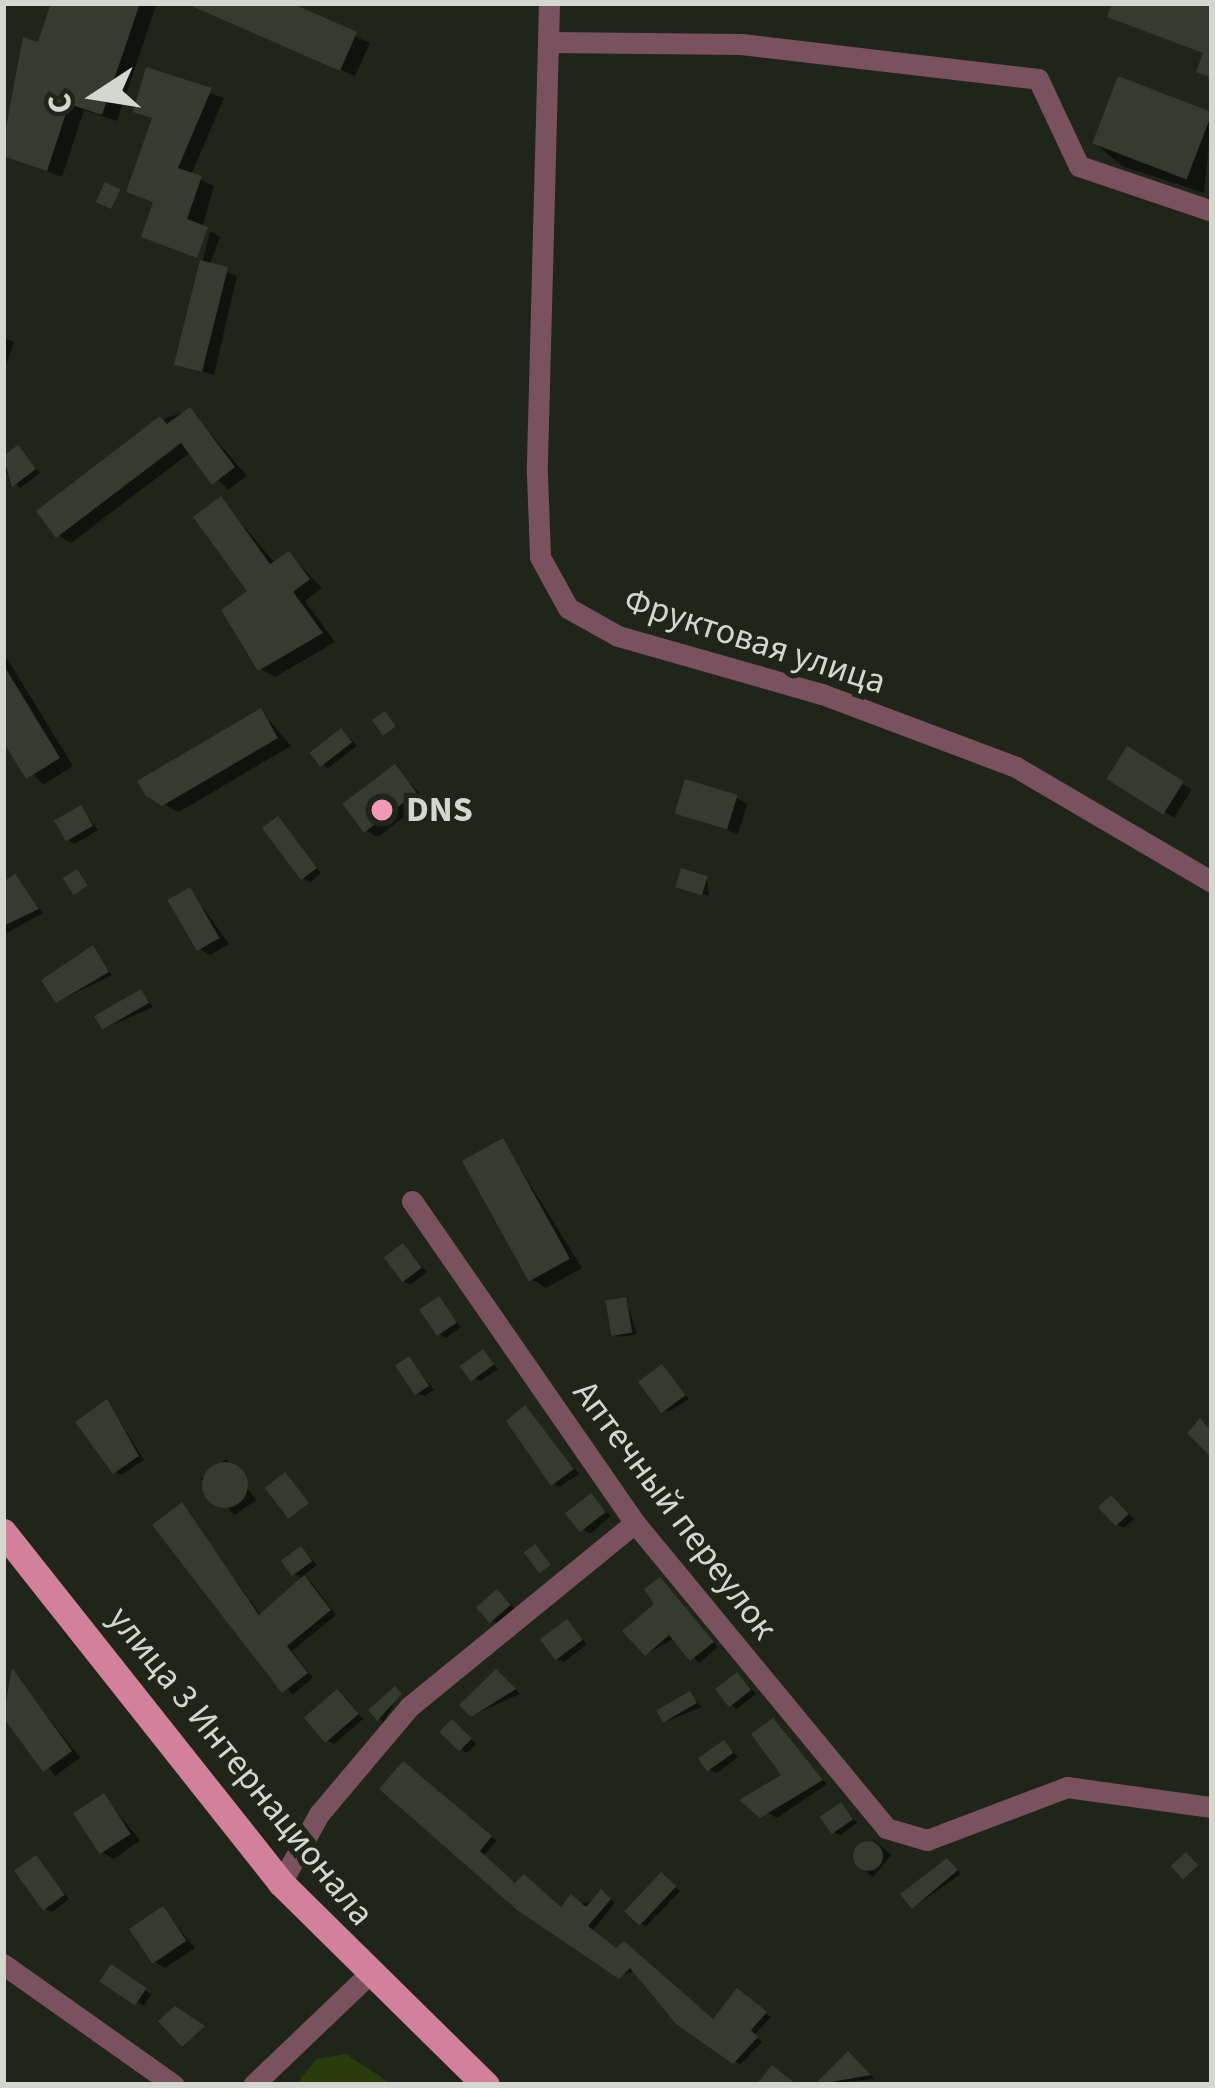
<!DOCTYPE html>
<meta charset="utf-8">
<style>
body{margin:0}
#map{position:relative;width:1215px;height:2088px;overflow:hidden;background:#1f2519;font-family:"Source Sans 3",sans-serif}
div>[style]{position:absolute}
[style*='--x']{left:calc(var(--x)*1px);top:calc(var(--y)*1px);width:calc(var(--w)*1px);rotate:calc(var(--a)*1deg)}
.green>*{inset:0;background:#283c0c}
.shadow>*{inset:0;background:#0007;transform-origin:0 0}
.building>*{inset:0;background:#353b2e;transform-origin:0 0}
.round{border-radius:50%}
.minor>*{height:21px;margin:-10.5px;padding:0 10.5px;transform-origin:10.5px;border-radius:10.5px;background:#7a525f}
.major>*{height:27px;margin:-13.5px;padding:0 13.5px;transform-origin:13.5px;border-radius:13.5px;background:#d3809c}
.dots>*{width:33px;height:33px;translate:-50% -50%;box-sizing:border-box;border:6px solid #1f2519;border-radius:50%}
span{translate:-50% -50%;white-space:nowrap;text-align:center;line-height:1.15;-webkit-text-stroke:10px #1f2519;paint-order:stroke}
.street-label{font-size:36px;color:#d3d7cf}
.poi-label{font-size:36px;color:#d3d7cf;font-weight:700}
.left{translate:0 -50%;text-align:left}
.frame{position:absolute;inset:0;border:6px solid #d3d7cf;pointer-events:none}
.north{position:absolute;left:36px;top:36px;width:120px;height:120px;-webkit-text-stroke:9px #1f2519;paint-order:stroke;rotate:258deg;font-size:33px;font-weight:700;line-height:48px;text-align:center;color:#d3d7cf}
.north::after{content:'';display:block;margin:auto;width:42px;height:54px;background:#d3d7cf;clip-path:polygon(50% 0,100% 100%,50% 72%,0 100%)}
</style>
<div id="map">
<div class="green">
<i style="clip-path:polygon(346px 2054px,393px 2085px,296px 2085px,316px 2059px)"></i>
</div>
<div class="shadow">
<i style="clip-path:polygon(55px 3px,157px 3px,117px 121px,84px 110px,62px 177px,3px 153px)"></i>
<i style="clip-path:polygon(187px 3px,283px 3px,370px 43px,355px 76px)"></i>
<i style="clip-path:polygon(148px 71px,224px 98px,191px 175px,214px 186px,194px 257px,144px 236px,156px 203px,155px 120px,136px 111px)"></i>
<i style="clip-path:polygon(1120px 80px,1212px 115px,1204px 193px,1122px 166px,1096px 144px)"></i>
<i style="clip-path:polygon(210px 231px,220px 237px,209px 266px,237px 276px,214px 375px,178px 364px)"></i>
<i style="clip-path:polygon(3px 337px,14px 342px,4px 373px,3px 372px)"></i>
<i style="clip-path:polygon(190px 410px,247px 476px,228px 490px,191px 452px,71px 543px,58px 535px,161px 420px)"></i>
<i style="clip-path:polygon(19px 449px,40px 473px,20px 488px,3px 469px)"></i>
<i style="clip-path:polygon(221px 500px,276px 564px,289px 554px,322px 588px,305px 601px,335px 642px,275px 677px,261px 669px,252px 591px)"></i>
<i style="clip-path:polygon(3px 652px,73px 766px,43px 785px,3px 736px)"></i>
<i style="clip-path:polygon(261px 711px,291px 746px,179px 812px,164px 804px)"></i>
<i style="clip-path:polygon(342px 731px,357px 746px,328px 768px,322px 764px)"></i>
<i style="left:1128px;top:750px;width:75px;height:33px;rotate:32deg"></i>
<i style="clip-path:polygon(395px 768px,426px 800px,378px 837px,367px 831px)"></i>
<i style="clip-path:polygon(737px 798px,747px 804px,738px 834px,678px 812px)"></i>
<i style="clip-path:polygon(81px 809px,98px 830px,75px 844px,68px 840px)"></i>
<i style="clip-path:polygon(278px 820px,321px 873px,310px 882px,303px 878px)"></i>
<i style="clip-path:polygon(15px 878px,43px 913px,3px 935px,3px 887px)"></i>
<i style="clip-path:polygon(707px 879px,709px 896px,685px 889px)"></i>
<i style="clip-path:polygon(190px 890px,229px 944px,210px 955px,200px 949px)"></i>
<i style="clip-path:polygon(93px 949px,112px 975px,58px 1001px)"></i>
<i style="clip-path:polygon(141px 992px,153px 1007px,105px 1028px)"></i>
<i style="clip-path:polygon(503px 1141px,582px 1268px,546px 1288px,531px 1279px)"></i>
<i style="clip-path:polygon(404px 1247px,427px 1272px,410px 1285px,404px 1281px)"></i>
<i style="clip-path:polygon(439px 1300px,461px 1327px,446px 1338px,440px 1334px)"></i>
<i style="clip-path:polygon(626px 1300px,637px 1334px,620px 1337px,613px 1333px)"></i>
<i style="clip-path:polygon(483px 1352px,498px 1369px,480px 1381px,473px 1377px)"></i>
<i style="clip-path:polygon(409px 1359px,434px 1390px,424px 1396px,418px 1393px)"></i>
<i style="clip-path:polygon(662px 1368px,689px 1399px,668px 1412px,642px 1383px)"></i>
<i style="clip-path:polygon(108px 1403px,144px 1460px,121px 1475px,115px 1471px)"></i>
<i style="clip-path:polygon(525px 1408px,579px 1474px,559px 1487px,553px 1483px)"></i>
<i style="clip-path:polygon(226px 1459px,256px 1500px,235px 1515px,200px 1479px)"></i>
<i style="clip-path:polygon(646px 1471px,669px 1494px,662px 1501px,655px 1497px)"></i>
<i style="clip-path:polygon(591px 1497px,611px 1516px,590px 1534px,584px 1530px)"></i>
<i style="clip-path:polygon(1118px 1503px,1134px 1519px,1124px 1528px,1118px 1525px)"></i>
<i style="clip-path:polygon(182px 1505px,262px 1617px,304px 1580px,295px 1574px,301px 1549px,317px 1565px,302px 1577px,312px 1583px,336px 1615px,292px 1651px,313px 1678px,292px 1695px)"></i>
<i style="clip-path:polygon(660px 1581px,718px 1647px,699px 1663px,675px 1638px,646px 1654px)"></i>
<i style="clip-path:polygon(503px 1596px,515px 1609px,498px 1623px,491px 1620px)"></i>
<i style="clip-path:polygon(567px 1623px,587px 1644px,564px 1662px,557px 1659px)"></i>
<i style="clip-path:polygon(12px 1671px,80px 1758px,55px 1776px,3px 1712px)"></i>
<i style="clip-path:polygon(738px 1675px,756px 1694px,737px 1709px,731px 1705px)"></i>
<i style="clip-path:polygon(502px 1676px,520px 1694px,473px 1715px)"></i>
<i style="clip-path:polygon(338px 1693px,363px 1719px,334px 1744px,328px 1741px)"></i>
<i style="clip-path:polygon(400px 1693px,384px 1722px,372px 1711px)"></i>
<i style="clip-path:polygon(690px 1694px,702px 1707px,667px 1721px)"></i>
<i style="clip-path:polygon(773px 1722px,827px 1784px,777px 1818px,745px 1800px,786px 1776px)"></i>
<i style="clip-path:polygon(459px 1727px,476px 1744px,467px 1753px,461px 1749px)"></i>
<i style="clip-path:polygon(724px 1744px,738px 1757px,717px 1773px,710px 1770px)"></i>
<i style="clip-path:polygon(409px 1768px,496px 1841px,483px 1856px,517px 1885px,563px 1910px,607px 1896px,615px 1903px,592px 1931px,714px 2022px,743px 1995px,771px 2017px,754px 2035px,762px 2042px,740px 2065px,636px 1970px,621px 1976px,384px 1789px)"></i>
<i style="clip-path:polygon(104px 1797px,140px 1840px,114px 1859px,103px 1853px)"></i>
<i style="clip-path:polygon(842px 1805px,857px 1823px,840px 1835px,833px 1832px)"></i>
<i style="left:874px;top:1840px;width:23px;height:29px;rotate:40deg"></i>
<i style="clip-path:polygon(36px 1859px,69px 1899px,52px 1912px,45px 1908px)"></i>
<i style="clip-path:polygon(952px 1864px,961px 1874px,914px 1907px,905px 1895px)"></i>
<i style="clip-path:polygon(668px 1879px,680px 1891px,646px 1926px,639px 1923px)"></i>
<i style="clip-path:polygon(163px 1909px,195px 1948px,165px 1968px,155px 1962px)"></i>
<i style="left:111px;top:1968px;width:48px;height:14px;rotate:33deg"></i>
<i style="clip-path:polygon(848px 2055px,875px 2079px,818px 2085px)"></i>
</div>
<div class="building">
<i style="clip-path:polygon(51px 3px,140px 3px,102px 115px,69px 104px,47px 171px,3px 156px,3px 143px,23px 37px,38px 42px)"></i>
<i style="clip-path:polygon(185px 3px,291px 3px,357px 32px,340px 71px)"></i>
<i style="clip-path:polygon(1112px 3px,1212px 3px,1212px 78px,1196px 72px,1203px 53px,1107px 17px)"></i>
<i style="clip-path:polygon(146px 67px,212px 88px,178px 168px,202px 176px,187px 219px,208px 227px,197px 258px,141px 237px,153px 202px,126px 192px,152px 118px,133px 112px)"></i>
<i style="left:1118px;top:76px;width:101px;height:72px;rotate:21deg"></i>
<i style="left:105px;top:182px;width:17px;height:22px;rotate:25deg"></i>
<i style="left:200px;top:260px;width:29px;height:108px;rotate:14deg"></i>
<i style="clip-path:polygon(190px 407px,235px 467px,212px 485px,181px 443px,56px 538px,36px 511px,160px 416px,167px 424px)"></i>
<i style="clip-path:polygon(18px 445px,36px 469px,12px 487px,3px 456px)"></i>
<i style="clip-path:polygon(221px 496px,270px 564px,289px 551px,310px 579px,293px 592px,323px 633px,258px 671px,221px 610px,247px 591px,193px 517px)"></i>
<i style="clip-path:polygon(3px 664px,60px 758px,26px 779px,3px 741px)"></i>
<i style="clip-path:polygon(261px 708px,278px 738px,162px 806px,146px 796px,137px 781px)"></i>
<i style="left:385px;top:711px;width:19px;height:16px;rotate:55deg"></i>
<i style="left:341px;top:728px;width:18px;height:40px;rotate:52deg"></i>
<i style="left:1127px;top:746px;width:67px;height:39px;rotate:32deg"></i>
<i style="left:395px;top:764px;width:36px;height:66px;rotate:53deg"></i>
<i style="left:685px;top:779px;width:55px;height:36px;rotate:17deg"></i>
<i style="left:81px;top:805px;width:24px;height:31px;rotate:60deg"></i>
<i style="left:278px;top:816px;width:65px;height:20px;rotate:53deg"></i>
<i style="left:681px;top:868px;width:28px;height:20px;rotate:17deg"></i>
<i style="left:77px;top:869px;width:20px;height:17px;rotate:57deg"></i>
<i style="clip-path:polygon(15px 874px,39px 909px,3px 926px,3px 882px)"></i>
<i style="left:190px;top:887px;width:59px;height:26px;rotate:60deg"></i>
<i style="clip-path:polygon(93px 945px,109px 972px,56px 1003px,41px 980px)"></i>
<i style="left:141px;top:989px;width:16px;height:54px;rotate:60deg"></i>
<i style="left:503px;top:1138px;width:138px;height:47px;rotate:61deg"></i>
<i style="left:403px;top:1243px;width:31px;height:24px;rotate:53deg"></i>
<i style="left:439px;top:1296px;width:32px;height:24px;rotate:56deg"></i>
<i style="left:626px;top:1297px;width:36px;height:21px;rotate:80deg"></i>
<i style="left:483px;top:1349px;width:19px;height:29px;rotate:54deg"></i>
<i style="left:409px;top:1356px;width:36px;height:17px;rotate:56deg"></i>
<i style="left:662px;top:1364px;width:39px;height:30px;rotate:53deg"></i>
<i style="clip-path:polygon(107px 1399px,139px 1456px,113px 1474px,75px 1422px)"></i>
<i style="clip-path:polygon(525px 1405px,574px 1469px,551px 1486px,506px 1421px)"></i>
<i style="clip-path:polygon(1200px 1418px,1212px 1432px,1212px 1458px,1187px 1433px)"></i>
<i class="round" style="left:202px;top:1462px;width:46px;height:46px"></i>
<i style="left:645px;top:1467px;width:30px;height:15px;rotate:49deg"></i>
<i style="left:285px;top:1472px;width:39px;height:26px;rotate:52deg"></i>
<i style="left:591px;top:1493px;width:24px;height:33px;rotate:52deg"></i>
<i style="left:1111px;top:1495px;width:26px;height:18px;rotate:47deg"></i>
<i style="clip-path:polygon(182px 1502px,259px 1615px,304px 1575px,331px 1610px,287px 1646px,308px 1673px,282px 1693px,152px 1525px)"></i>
<i style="left:535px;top:1544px;width:26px;height:14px;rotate:53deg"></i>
<i style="left:301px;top:1546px;width:19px;height:25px;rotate:54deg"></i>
<i style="clip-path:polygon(660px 1577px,714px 1642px,690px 1661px,669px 1635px,645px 1656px,622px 1631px,654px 1604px,644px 1589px)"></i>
<i style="left:497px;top:1589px;width:21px;height:28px;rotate:49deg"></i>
<i style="left:567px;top:1619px;width:26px;height:34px;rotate:53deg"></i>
<i style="clip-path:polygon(12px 1668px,72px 1751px,43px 1772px,3px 1717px)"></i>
<i style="clip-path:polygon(496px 1669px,516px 1689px,471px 1717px,459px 1705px)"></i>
<i style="left:737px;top:1672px;width:23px;height:28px;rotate:52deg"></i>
<i style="clip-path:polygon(395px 1686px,402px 1694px,377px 1721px,368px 1710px)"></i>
<i style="left:337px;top:1689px;width:33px;height:44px;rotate:49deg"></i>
<i style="left:690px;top:1691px;width:14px;height:39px;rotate:60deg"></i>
<i style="clip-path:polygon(773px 1718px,823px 1780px,760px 1818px,739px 1800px,781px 1775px,751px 1734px)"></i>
<i style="left:452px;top:1719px;width:28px;height:18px;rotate:45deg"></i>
<i style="left:724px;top:1740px;width:16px;height:32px;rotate:55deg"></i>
<i style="clip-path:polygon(403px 1761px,492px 1836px,480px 1851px,515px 1883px,524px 1874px,561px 1907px,571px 1894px,586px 1907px,601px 1889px,611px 1899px,588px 1926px,616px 1948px,624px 1941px,713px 2019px,737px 1988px,767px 2012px,751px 2030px,758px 2037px,733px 2064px,676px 2024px,630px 1968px,619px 1979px,517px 1910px,379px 1789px)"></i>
<i style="left:104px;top:1793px;width:49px;height:37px;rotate:57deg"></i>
<i style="left:841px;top:1802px;width:21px;height:26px;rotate:55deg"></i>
<i class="round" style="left:853px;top:1841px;width:30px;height:30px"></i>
<i style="left:1186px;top:1852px;width:18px;height:21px;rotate:47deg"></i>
<i style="left:36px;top:1855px;width:49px;height:27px;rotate:54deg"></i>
<i style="clip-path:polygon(947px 1858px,958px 1870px,912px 1909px,900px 1894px)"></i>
<i style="left:661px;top:1872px;width:21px;height:54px;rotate:43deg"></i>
<i style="left:163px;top:1906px;width:42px;height:41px;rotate:56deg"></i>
<i style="left:111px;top:1964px;width:43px;height:21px;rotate:34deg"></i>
<i style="clip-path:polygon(175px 2006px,205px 2026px,182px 2047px,158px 2021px)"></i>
<i style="clip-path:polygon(848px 2051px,871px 2075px,814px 2085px)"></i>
<i style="clip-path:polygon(772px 2065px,797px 2085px,756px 2085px)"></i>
</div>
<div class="minor">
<i style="--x:549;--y:3;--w:471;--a:91.5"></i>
<i style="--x:537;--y:474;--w:83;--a:87.9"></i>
<i style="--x:540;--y:557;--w:58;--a:61.2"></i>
<i style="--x:568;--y:608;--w:57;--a:29.2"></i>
<i style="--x:618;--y:636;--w:212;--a:15.9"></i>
<i style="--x:822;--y:694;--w:207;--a:20.6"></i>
<i style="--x:1016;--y:767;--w:227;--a:30.4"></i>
<i style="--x:548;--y:42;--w:193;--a:0.6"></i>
<i style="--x:741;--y:44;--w:299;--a:6.7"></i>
<i style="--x:1038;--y:79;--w:96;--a:64.8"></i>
<i style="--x:1079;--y:166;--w:140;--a:18.7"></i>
<i style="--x:412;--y:1201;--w:392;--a:55.3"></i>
<i style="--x:635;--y:1523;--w:395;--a:50.5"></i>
<i style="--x:886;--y:1828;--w:43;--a:16.3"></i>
<i style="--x:927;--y:1840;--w:150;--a:-20.7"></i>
<i style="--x:1067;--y:1787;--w:146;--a:7.9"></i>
<i style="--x:281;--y:1883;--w:79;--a:-61.2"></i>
<i style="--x:319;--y:1814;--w:140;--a:-49.9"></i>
<i style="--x:409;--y:1707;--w:291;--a:-39.2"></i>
<i style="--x:3;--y:1964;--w:209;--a:35.3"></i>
<i style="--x:253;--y:2085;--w:159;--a:-43.7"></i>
</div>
<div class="major">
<i style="--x:3;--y:1532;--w:448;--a:51.6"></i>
<i style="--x:281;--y:1883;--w:288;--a:44.6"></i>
</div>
<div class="dots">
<i style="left:382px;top:810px;background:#f09ab6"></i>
</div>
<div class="street-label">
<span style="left:755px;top:641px;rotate:18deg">Фруктовая улица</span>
<span style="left:675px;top:1510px;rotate:53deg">Аптечный переулок</span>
<span style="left:241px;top:1766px;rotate:51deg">улица 3 Интернационала</span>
</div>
<div class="poi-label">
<span class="left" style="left:406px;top:810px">DNS</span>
</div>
<div class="frame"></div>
<div class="north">С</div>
</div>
